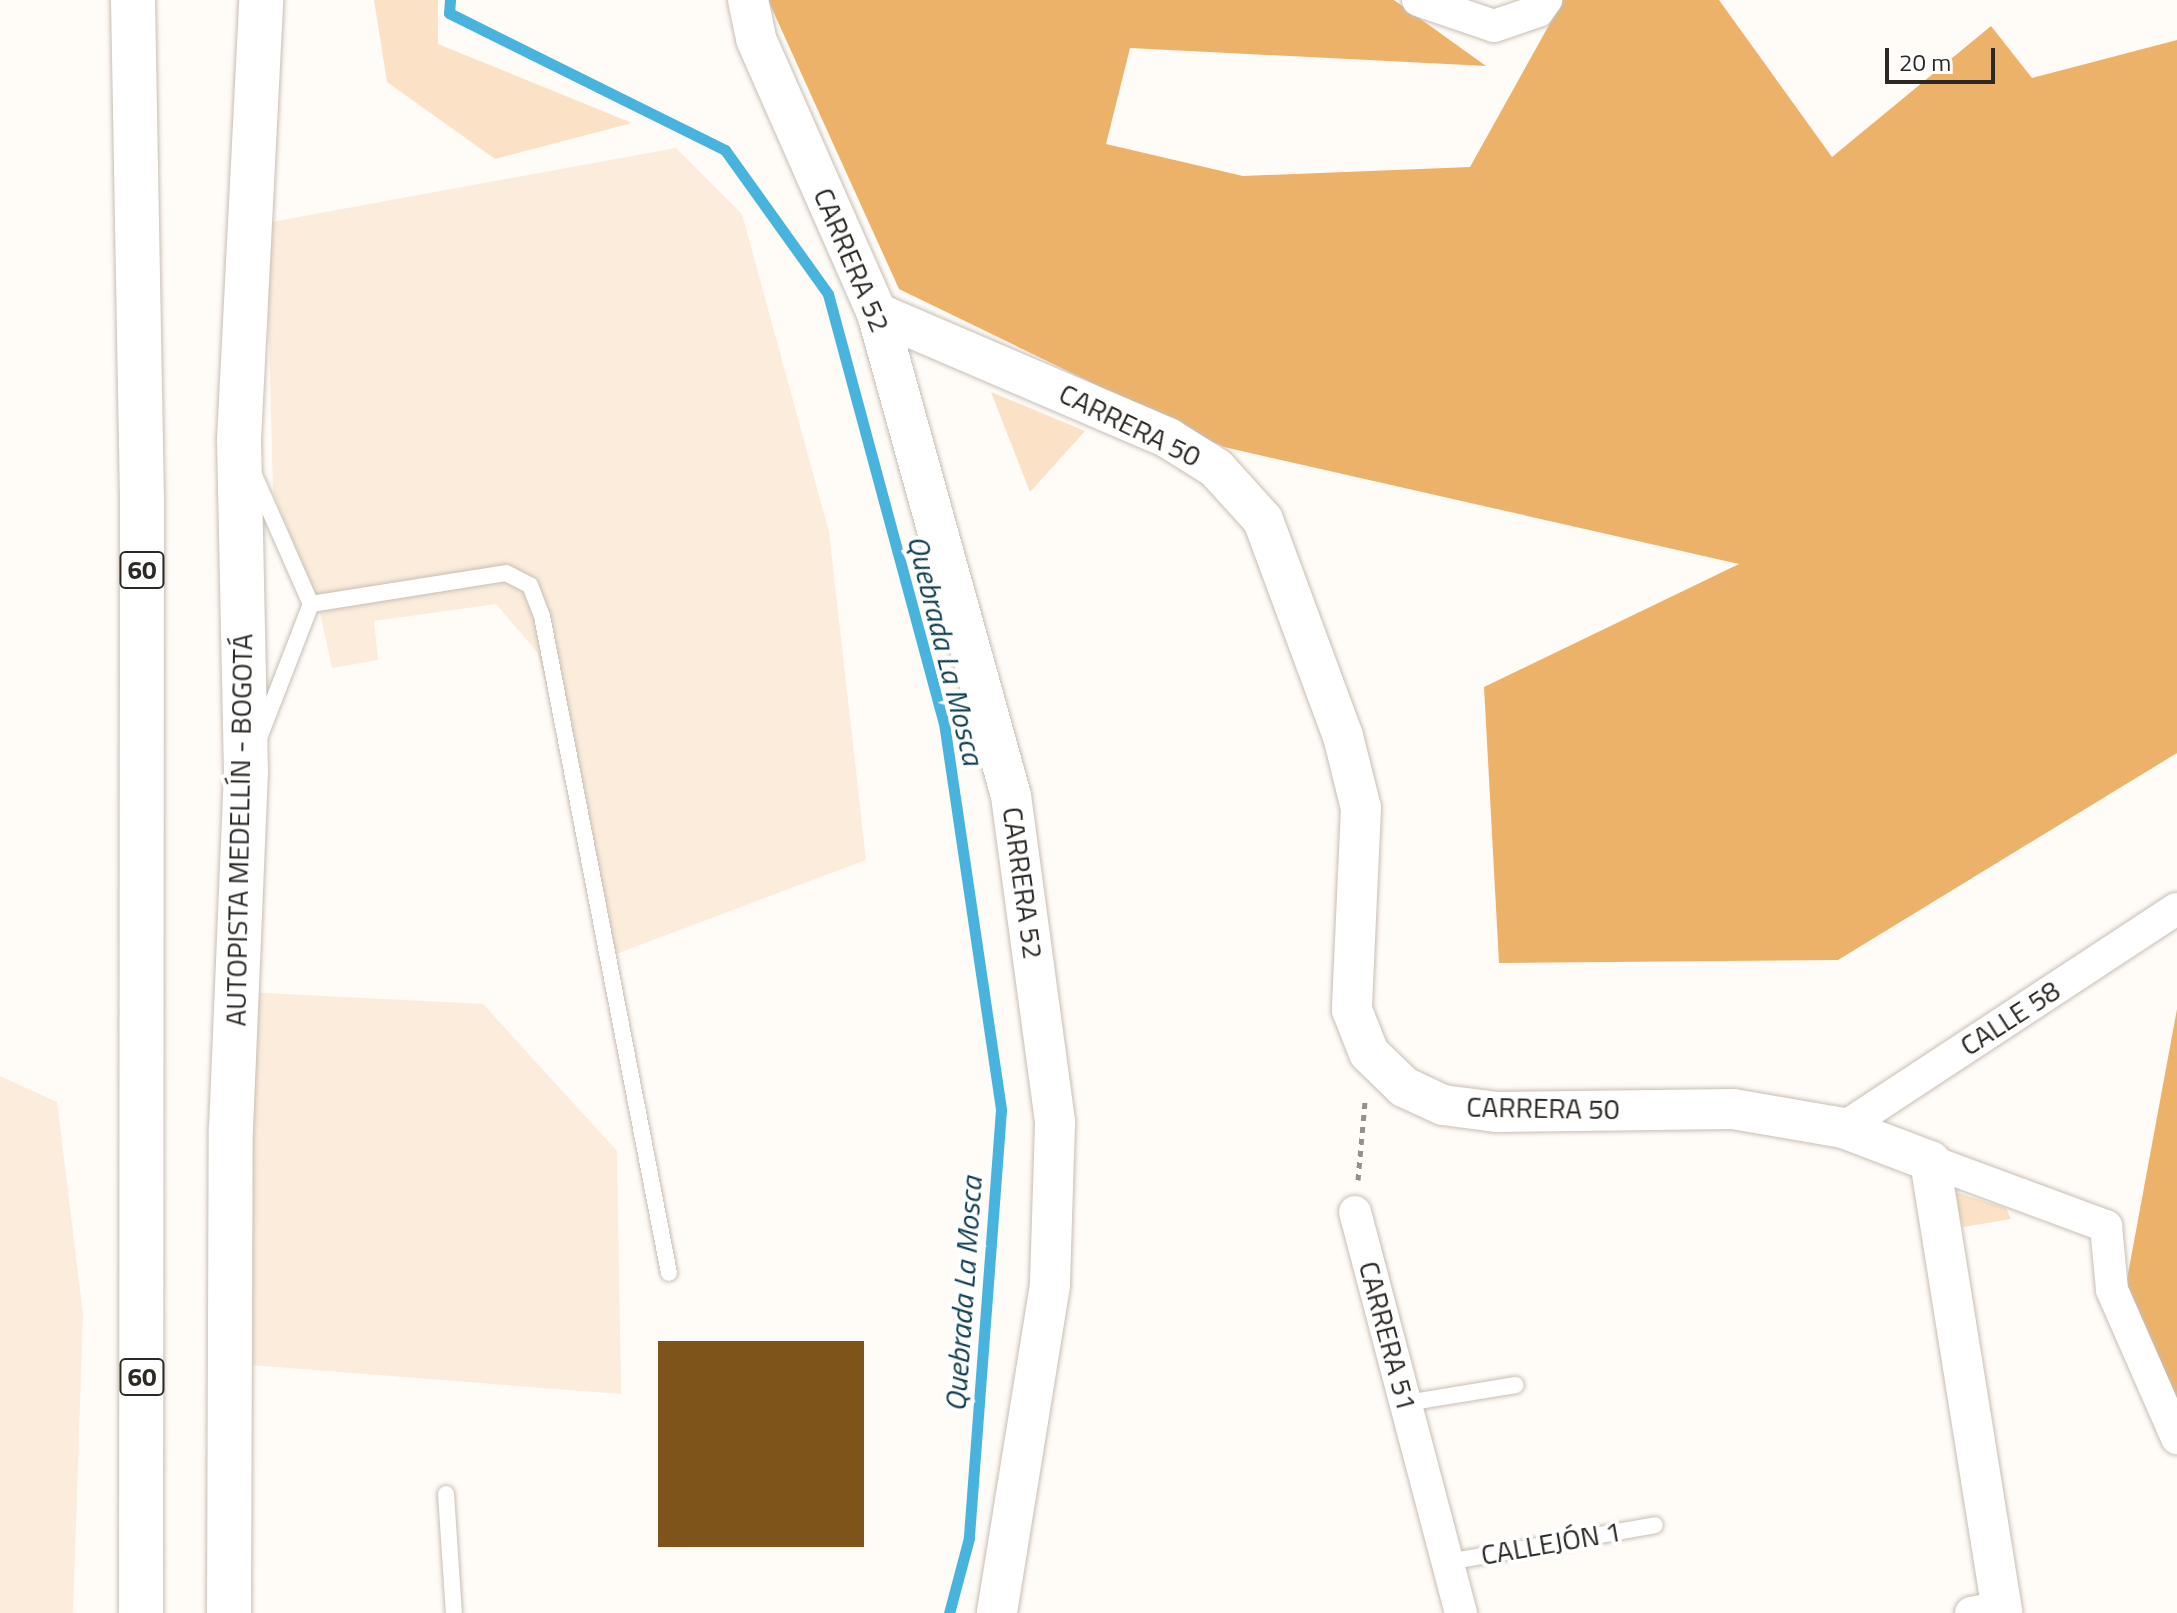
<!DOCTYPE html>
<meta charset="utf-8">
<style>
body{margin:0}
#map{position:relative;width:2177px;height:1613px;overflow:hidden;background:#fffbf7;font-family:"Titillium Web",sans-serif}
div>[style]{position:absolute}
[style*='--x']{left:calc(var(--x)*1px);top:calc(var(--y)*1px);width:calc(var(--w)*1px);rotate:calc(var(--a)*1deg)}
.built>*{inset:0;background:#fbecdb}
.green>*{inset:0;background:#fbe2c6}
.forest>*{inset:0;background:#edb269}
.stream>*{height:11px;margin:-5.5px;padding:0 5.5px;transform-origin:5.5px;border-radius:5.5px;background:#48b4dd}
.building>*{inset:0;background:#7e541a;transform-origin:0 0}
.path>*{height:5px;margin-top:-2.5px;transform-origin:0;background:repeating-linear-gradient(90deg,#94908c 0 6px,transparent 0 12px)}
.roads{filter:drop-shadow(0 0 2px #c7beb4) drop-shadow(0 0 2px #c7beb4)}
.service>*{height:16px;margin:-8px;padding:0 8px;transform-origin:8px;border-radius:8px;background:#fff}
.minor>*{height:32px;margin:-16px;padding:0 16px;transform-origin:16px;border-radius:16px;background:#fff}
.tertiary>*{height:40px;margin:-20px;padding:0 20px;transform-origin:20px;border-radius:20px;background:#fff}
.trunk>*{height:44px;margin:-22px;padding:0 22px;transform-origin:22px;border-radius:22px;background:#fff}
span{translate:-50% -50%;white-space:nowrap;text-align:center;line-height:1.15;-webkit-text-stroke:8px #fff;paint-order:stroke}
.shield-label span{padding:2px 6px;background:#fff;border:2px solid;border-radius:6px;-webkit-text-stroke-width:0}
.shield-label{font-size:26px;color:#2c2824;font-weight:700}
.street-label{font-size:28px;color:#2c2824}
.water-label{font-size:30px;color:#0f3e50;font-style:italic}
.scale{position:absolute;left:1885px;top:48px;width:110px;height:36px;box-sizing:border-box;border:4px solid #2c2824;border-top:0;padding-left:10px;font-size:24px;line-height:28px;white-space:nowrap;color:#2c2824;-webkit-text-stroke:6px #fff;paint-order:stroke}
</style>
<div id="map">
<div class="built">
<i style="clip-path:polygon(676px 148px,742px 214px,829px 532px,866px 860px,616px 954px,538px 653px,496px 604px,374px 621px,378px 660px,332px 668px,318px 603px,273px 492px,266px 223px)"></i>
<i style="clip-path:polygon(244px 992px,483px 1004px,617px 1151px,621px 1394px,250px 1365px)"></i>
<i style="clip-path:polygon(0 1076px,57px 1102px,83px 1314px,73px 1613px,0 1613px)"></i>
</div>
<div class="green">
<i style="clip-path:polygon(374px 0,438px 0,438px 44px,632px 123px,495px 159px,387px 82px)"></i>
<i style="clip-path:polygon(991px 392px,1085px 431px,1030px 492px)"></i>
<i style="clip-path:polygon(1952px 1191px,2006px 1208px,2011px 1219px,1963px 1227px)"></i>
</div>
<div class="forest">
<i style="clip-path:polygon(768px 0,1394px 0,1486px 66px,1130px 48px,1106px 144px,1243px 176px,1470px 167px,1563px 0,1719px 0,1832px 157px,1991px 26px,2032px 78px,2177px 40px,2177px 753px,1838px 960px,1499px 963px,1484px 687px,1739px 564px,1224px 447px,899px 289px)"></i>
<i style="clip-path:polygon(2177px 1009px,2177px 1409px,2123px 1301px)"></i>
</div>
<div class="stream">
<i style="--x:450;--y:0;--w:13;--a:94"></i>
<i style="--x:449;--y:13;--w:308;--a:26.4"></i>
<i style="--x:725;--y:150;--w:177;--a:54.4"></i>
<i style="--x:828;--y:294;--w:444;--a:74.9"></i>
<i style="--x:944;--y:723;--w:391;--a:81.6"></i>
<i style="--x:1001;--y:1110;--w:429;--a:94.3"></i>
<i style="--x:969;--y:1538;--w:78;--a:104.9"></i>
</div>
<div class="building">
<i style="left:658px;top:1341px;width:206px;height:206px"></i>
</div>
<div class="path">
<i style="--x:1358;--y:1180;--w:78;--a:-84.9"></i>
</div>
<div class="roads">
<div class="service">
<i style="--x:254;--y:475;--w:141;--a:66.2"></i>
<i style="--x:311;--y:604;--w:144;--a:111.2"></i>
<i style="--x:311;--y:604;--w:197;--a:-9"></i>
<i style="--x:506;--y:573;--w:27;--a:27"></i>
<i style="--x:530;--y:585;--w:33;--a:69"></i>
<i style="--x:542;--y:616;--w:669;--a:79.06"></i>
<i style="--x:1406;--y:1403;--w:111;--a:-9.3"></i>
<i style="--x:446;--y:1494;--w:119;--a:86.2"></i>
<i style="--x:1448;--y:1562;--w:210;--a:-10.1"></i>
</div>
<div class="minor">
<i style="--x:1418;--y:0;--w:80;--a:18.9"></i>
<i style="--x:1494;--y:26;--w:46;--a:-18.8"></i>
<i style="--x:1538;--y:11;--w:14;--a:-54"></i>
<i style="--x:1843;--y:1128;--w:399;--a:-33.3"></i>
<i style="--x:1930;--y:1161;--w:188;--a:20.3"></i>
<i style="--x:2106;--y:1226;--w:64;--a:84.6"></i>
<i style="--x:2112;--y:1290;--w:162;--a:66.3"></i>
<i style="--x:1355;--y:1212;--w:415;--a:75.2"></i>
<i style="--x:1971;--y:1613;--w:31;--a:-11"></i>
</div>
<div class="tertiary">
<i style="--x:748;--y:0;--w:40;--a:78"></i>
<i style="--x:756;--y:39;--w:300;--a:66.2"></i>
<i style="--x:877;--y:313;--w:501;--a:74.49"></i>
<i style="--x:1011;--y:796;--w:330;--a:82.3"></i>
<i style="--x:1055;--y:1123;--w:162;--a:91.8"></i>
<i style="--x:1050;--y:1285;--w:332;--a:99.2"></i>
<i style="--x:877;--y:313;--w:317;--a:23.2"></i>
<i style="--x:1168;--y:438;--w:57;--a:32"></i>
<i style="--x:1216;--y:468;--w:70;--a:47.9"></i>
<i style="--x:1263;--y:520;--w:230;--a:69.7"></i>
<i style="--x:1343;--y:736;--w:74;--a:76"></i>
<i style="--x:1361;--y:808;--w:202;--a:92.6"></i>
<i style="--x:1352;--y:1010;--w:46;--a:68.4"></i>
<i style="--x:1369;--y:1053;--w:49;--a:44.2"></i>
<i style="--x:1404;--y:1087;--w:43;--a:24.8"></i>
<i style="--x:1443;--y:1105;--w:53;--a:7.5"></i>
<i style="--x:1496;--y:1112;--w:237;--a:-0.7"></i>
<i style="--x:1733;--y:1109;--w:112;--a:9.8"></i>
<i style="--x:1843;--y:1128;--w:93;--a:20.8"></i>
<i style="--x:1930;--y:1161;--w:458;--a:80.9"></i>
</div>
<div class="trunk">
<i style="--x:133;--y:0;--w:501;--a:88.97"></i>
<i style="--x:142;--y:501;--w:1112;--a:90.05"></i>
<i style="--x:229;--y:1613;--w:484;--a:-89.8"></i>
<i style="--x:231;--y:1129;--w:356;--a:-87.6"></i>
<i style="--x:246;--y:773;--w:333;--a:-91.2"></i>
<i style="--x:239;--y:440;--w:441;--a:-87.1"></i>
</div>
</div>
<div class="shield-label">
<span style="left:142px;top:570px">60</span>
<span style="left:142px;top:1377px">60</span>
</div>
<div class="street-label">
<span style="left:852px;top:260px;rotate:67deg">CARRERA 52</span>
<span style="left:1130px;top:425px;rotate:26deg">CARRERA 50</span>
<span style="left:239px;top:830px;rotate:-89deg">AUTOPISTA MEDELLÍN - BOGOTÁ</span>
<span style="left:1023px;top:883px;rotate:82deg">CARRERA 52</span>
<span style="left:2010px;top:1018px;rotate:-33deg">CALLE 58</span>
<span style="left:1543px;top:1108px;rotate:1deg">CARRERA 50</span>
<span style="left:1388px;top:1336px;rotate:75deg">CARRERA 51</span>
<span style="left:1551px;top:1543px;rotate:-10deg">CALLEJÓN 1</span>
</div>
<div class="water-label">
<span style="left:946px;top:650px;rotate:76deg">Quebrada La Mosca</span>
<span style="left:963px;top:1294px;rotate:-86deg">Quebrada La Mosca</span>
</div>
<div class="scale">20 m</div>
</div>
